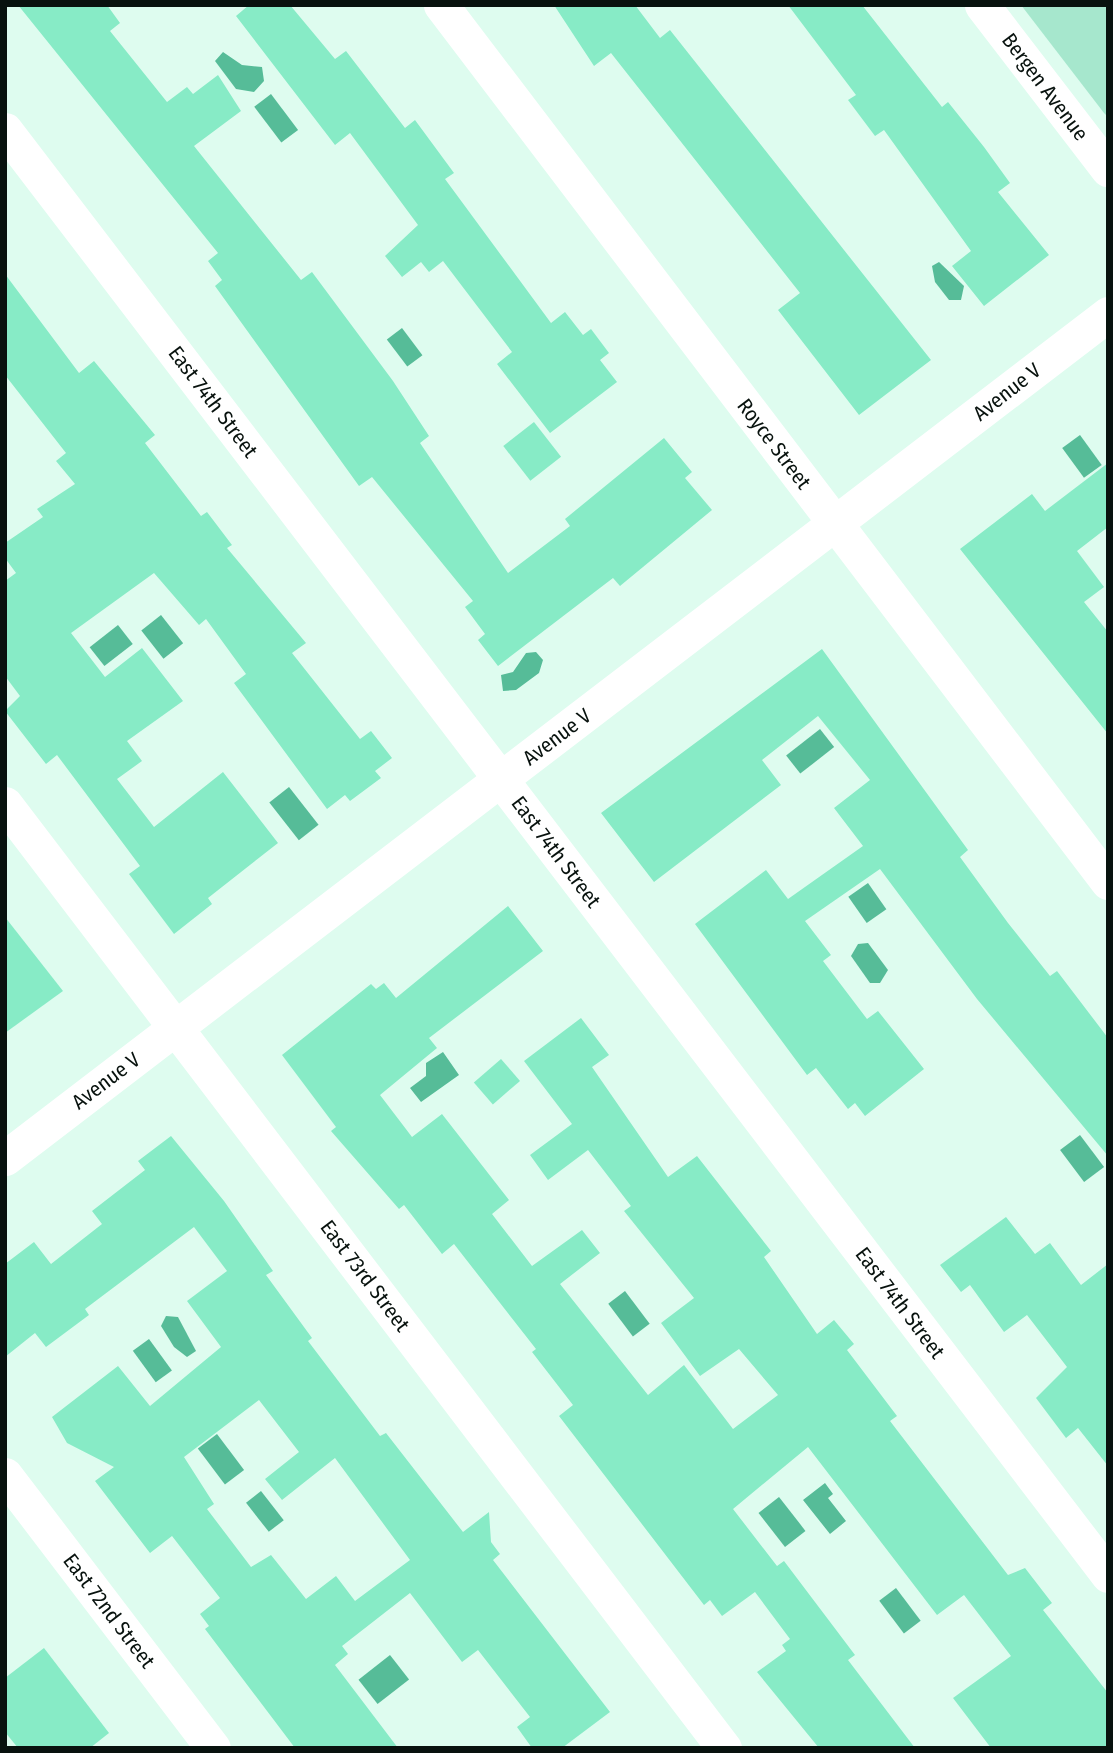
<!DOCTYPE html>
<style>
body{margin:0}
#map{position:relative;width:1113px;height:1753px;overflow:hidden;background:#defcef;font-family:"Fira Sans Condensed",sans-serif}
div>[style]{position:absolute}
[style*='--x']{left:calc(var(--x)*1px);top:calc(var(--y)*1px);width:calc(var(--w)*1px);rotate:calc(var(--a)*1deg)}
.green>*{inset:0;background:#a6e7cd}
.water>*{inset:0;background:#56bc98;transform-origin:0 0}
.building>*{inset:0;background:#87ebc6;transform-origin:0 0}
.minor>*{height:35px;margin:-17.5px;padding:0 17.5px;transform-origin:17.5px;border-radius:17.5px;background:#fff}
span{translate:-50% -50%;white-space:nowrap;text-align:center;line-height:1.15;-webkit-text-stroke:5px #fff;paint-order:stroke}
.street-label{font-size:21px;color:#08120e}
.frame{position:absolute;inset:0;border:7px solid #08120e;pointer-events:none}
</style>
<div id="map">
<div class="green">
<i style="clip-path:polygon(1021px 5px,1108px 5px,1108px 117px,1104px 113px)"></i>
</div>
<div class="water">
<i style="clip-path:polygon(223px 52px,242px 65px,262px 67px,264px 81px,254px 92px,236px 89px,215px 61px)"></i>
<i style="left:271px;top:94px;width:45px;height:21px;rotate:53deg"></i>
<i style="clip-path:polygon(939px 262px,964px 286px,961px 300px,949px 300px,935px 282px,932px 266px)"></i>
<i style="left:402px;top:328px;width:34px;height:19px;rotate:53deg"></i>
<i style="left:1080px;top:435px;width:37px;height:22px;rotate:54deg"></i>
<i style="left:161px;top:615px;width:36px;height:25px;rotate:52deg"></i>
<i style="left:118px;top:625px;width:24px;height:36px;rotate:52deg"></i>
<i style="clip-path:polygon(536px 652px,543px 660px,539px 673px,516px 690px,503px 691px,501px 675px,513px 672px,526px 653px)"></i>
<i style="left:820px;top:729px;width:23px;height:43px;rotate:52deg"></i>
<i style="left:289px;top:787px;width:48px;height:25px;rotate:52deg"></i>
<i style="left:868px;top:883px;width:32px;height:24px;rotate:55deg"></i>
<i style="clip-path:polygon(868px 943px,888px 970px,880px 983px,870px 983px,851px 956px,858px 944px)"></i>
<i style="clip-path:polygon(443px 1052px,459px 1075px,421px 1102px,410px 1088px,426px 1076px,426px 1063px)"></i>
<i style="left:1080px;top:1135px;width:40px;height:25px;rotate:53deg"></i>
<i style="left:625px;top:1291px;width:41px;height:21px;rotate:53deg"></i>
<i style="clip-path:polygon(166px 1316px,178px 1317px,196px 1351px,187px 1357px,174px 1347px,161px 1326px)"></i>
<i style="left:149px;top:1339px;width:39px;height:20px;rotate:54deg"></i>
<i style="left:217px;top:1434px;width:45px;height:24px;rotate:53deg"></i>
<i style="clip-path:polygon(825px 1483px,833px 1494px,828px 1498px,846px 1521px,830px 1534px,803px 1500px)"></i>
<i style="left:261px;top:1491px;width:37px;height:19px;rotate:52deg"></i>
<i style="left:779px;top:1497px;width:43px;height:26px;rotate:52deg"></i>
<i style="left:896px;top:1588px;width:41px;height:21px;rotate:53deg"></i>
<i style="left:390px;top:1655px;width:31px;height:40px;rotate:52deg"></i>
</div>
<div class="building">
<i style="clip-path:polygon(18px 5px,107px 5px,120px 23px,110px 31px,167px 102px,187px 87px,193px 94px,218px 75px,241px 111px,194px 146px,301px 280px,312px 272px,393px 381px,429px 436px,420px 443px,508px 573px,570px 526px,565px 519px,664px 438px,692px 472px,685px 478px,712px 510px,620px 586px,613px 578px,498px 666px,478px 640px,485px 634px,465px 607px,473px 601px,372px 477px,359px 486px,215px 286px,222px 280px,208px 261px,218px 253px)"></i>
<i style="clip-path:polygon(249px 5px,290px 5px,335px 59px,346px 51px,405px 128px,415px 120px,454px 173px,445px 179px,551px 323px,565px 312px,583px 335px,591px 329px,609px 353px,600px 360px,617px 382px,550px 433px,497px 364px,512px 352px,443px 261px,429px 272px,421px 262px,402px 277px,385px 256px,418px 225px,350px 133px,335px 145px,236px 16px)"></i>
<i style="clip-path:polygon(554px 5px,635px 5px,660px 38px,670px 30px,931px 360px,859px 415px,778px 310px,800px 293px,611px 53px,594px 66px)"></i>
<i style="clip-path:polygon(788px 5px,862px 5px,942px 107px,948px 102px,984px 147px,1010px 183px,998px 192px,1049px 255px,984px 306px,952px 266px,971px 251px,884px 130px,875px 136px,848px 100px,856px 95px)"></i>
<i style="clip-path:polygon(5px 274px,79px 373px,94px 361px,155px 435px,145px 443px,201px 516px,207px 512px,232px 545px,227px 548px,306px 643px,292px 653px,360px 739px,371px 731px,392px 758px,375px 771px,381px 778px,350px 801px,345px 795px,327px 809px,234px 683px,246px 674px,206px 619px,199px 625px,154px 573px,71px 633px,105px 677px,142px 648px,183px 701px,127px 741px,142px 761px,117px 779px,154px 827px,223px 772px,278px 843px,208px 898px,212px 904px,174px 934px,129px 874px,140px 866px,57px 755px,46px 764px,5px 711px,20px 696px,5px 676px,5px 581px,16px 573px,5px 558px,5px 543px,43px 517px,37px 509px,75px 484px,56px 461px,66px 453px,5px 375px)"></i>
<i style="left:534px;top:422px;width:44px;height:39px;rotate:52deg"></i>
<i style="clip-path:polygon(1108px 463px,1108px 527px,1077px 551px,1104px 587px,1084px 602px,1108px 632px,1108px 734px,960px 549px,1032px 494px,1045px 511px)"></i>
<i style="clip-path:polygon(822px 649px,968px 850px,960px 857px,1008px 923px,1050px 976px,1057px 971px,1108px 1038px,1108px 1156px,977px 999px,880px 869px,805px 921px,831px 955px,823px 961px,867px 1019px,878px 1011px,924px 1069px,865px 1116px,855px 1103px,848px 1109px,816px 1068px,807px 1075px,695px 924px,766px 870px,788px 899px,863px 846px,834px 808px,870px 780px,818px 716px,762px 760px,781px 785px,654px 882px,601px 813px)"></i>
<i style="clip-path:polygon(508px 906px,543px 951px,429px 1038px,437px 1048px,380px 1095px,412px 1137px,442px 1114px,509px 1200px,492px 1214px,532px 1266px,582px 1230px,600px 1253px,560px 1284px,648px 1395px,684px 1365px,733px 1429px,778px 1395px,739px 1349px,700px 1376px,661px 1323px,694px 1298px,624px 1211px,631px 1206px,588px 1150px,548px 1180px,530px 1155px,572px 1124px,524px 1061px,581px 1018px,609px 1055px,592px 1067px,668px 1177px,697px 1156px,771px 1251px,764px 1257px,817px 1334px,834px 1320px,854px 1344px,847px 1350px,897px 1416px,890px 1421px,1008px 1575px,1025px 1568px,1052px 1603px,1043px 1610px,1108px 1693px,1108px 1748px,991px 1748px,953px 1698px,1011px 1656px,964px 1595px,937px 1615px,808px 1447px,733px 1509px,777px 1566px,784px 1561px,855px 1655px,848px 1660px,915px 1748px,819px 1748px,757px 1672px,786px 1651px,782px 1645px,790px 1639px,755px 1592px,722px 1616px,710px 1600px,704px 1605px,559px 1416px,573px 1405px,532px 1352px,536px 1349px,454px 1244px,442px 1254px,404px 1205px,399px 1209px,331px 1131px,336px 1127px,282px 1055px,371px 984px,376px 989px,384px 983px,396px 998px)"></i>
<i style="clip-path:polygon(5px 917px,63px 991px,5px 1033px)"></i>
<i style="left:501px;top:1059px;width:29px;height:36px;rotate:49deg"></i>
<i style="clip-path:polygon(evenodd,171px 1136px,224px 1201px,273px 1271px,266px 1275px,312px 1338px,308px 1341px,380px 1436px,386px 1433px,463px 1532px,489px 1512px,491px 1542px,500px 1554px,493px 1560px,610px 1712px,562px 1748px,532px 1748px,517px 1727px,530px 1717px,478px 1650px,462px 1662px,410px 1593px,342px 1646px,348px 1654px,335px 1665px,398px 1748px,295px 1748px,205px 1629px,209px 1626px,200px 1614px,220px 1598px,172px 1536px,150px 1553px,95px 1481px,114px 1467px,67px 1443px,52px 1417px,118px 1366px,150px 1406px,221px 1347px,187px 1301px,227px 1271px,194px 1227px,85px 1309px,89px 1315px,46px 1347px,35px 1333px,5px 1357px,5px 1264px,34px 1242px,51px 1264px,102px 1224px,92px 1211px,145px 1170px,138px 1161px,171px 1136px,259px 1400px,299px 1452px,265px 1479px,282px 1500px,335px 1458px,410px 1560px,355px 1601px,336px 1576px,306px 1599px,271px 1555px,251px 1567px,207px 1509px,214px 1504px,184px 1457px,259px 1400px)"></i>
<i style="clip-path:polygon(1006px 1217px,1035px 1254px,1050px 1243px,1081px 1285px,1108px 1264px,1108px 1466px,1078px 1428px,1066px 1438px,1036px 1398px,1067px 1367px,1027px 1315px,1004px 1332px,970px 1285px,961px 1292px,940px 1265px)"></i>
<i style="clip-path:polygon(44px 1648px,109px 1733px,90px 1748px,18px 1748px,5px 1732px,5px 1678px)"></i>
</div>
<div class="minor">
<i style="--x:441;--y:5;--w:1102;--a:52.75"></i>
<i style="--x:982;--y:5;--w:207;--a:52.5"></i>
<i style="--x:5;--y:130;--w:1818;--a:52.64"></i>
<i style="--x:5;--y:804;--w:1187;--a:52.71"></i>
<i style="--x:5;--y:1158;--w:1389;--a:-37.42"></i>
<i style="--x:5;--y:1475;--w:343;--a:52.7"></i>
</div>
<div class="street-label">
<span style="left:1045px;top:87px;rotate:53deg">Bergen Avenue</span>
<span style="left:1007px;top:392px;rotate:-38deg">Avenue V</span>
<span style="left:213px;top:402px;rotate:53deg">East 74th Street</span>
<span style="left:774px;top:444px;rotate:53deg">Royce Street</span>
<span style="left:557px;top:737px;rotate:-37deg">Avenue V</span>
<span style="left:556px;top:852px;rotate:53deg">East 74th Street</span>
<span style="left:106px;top:1081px;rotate:-37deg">Avenue V</span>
<span style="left:365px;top:1276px;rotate:53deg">East 73rd Street</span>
<span style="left:900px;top:1303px;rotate:53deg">East 74th Street</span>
<span style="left:109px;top:1611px;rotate:53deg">East 72nd Street</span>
</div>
<div class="frame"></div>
</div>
